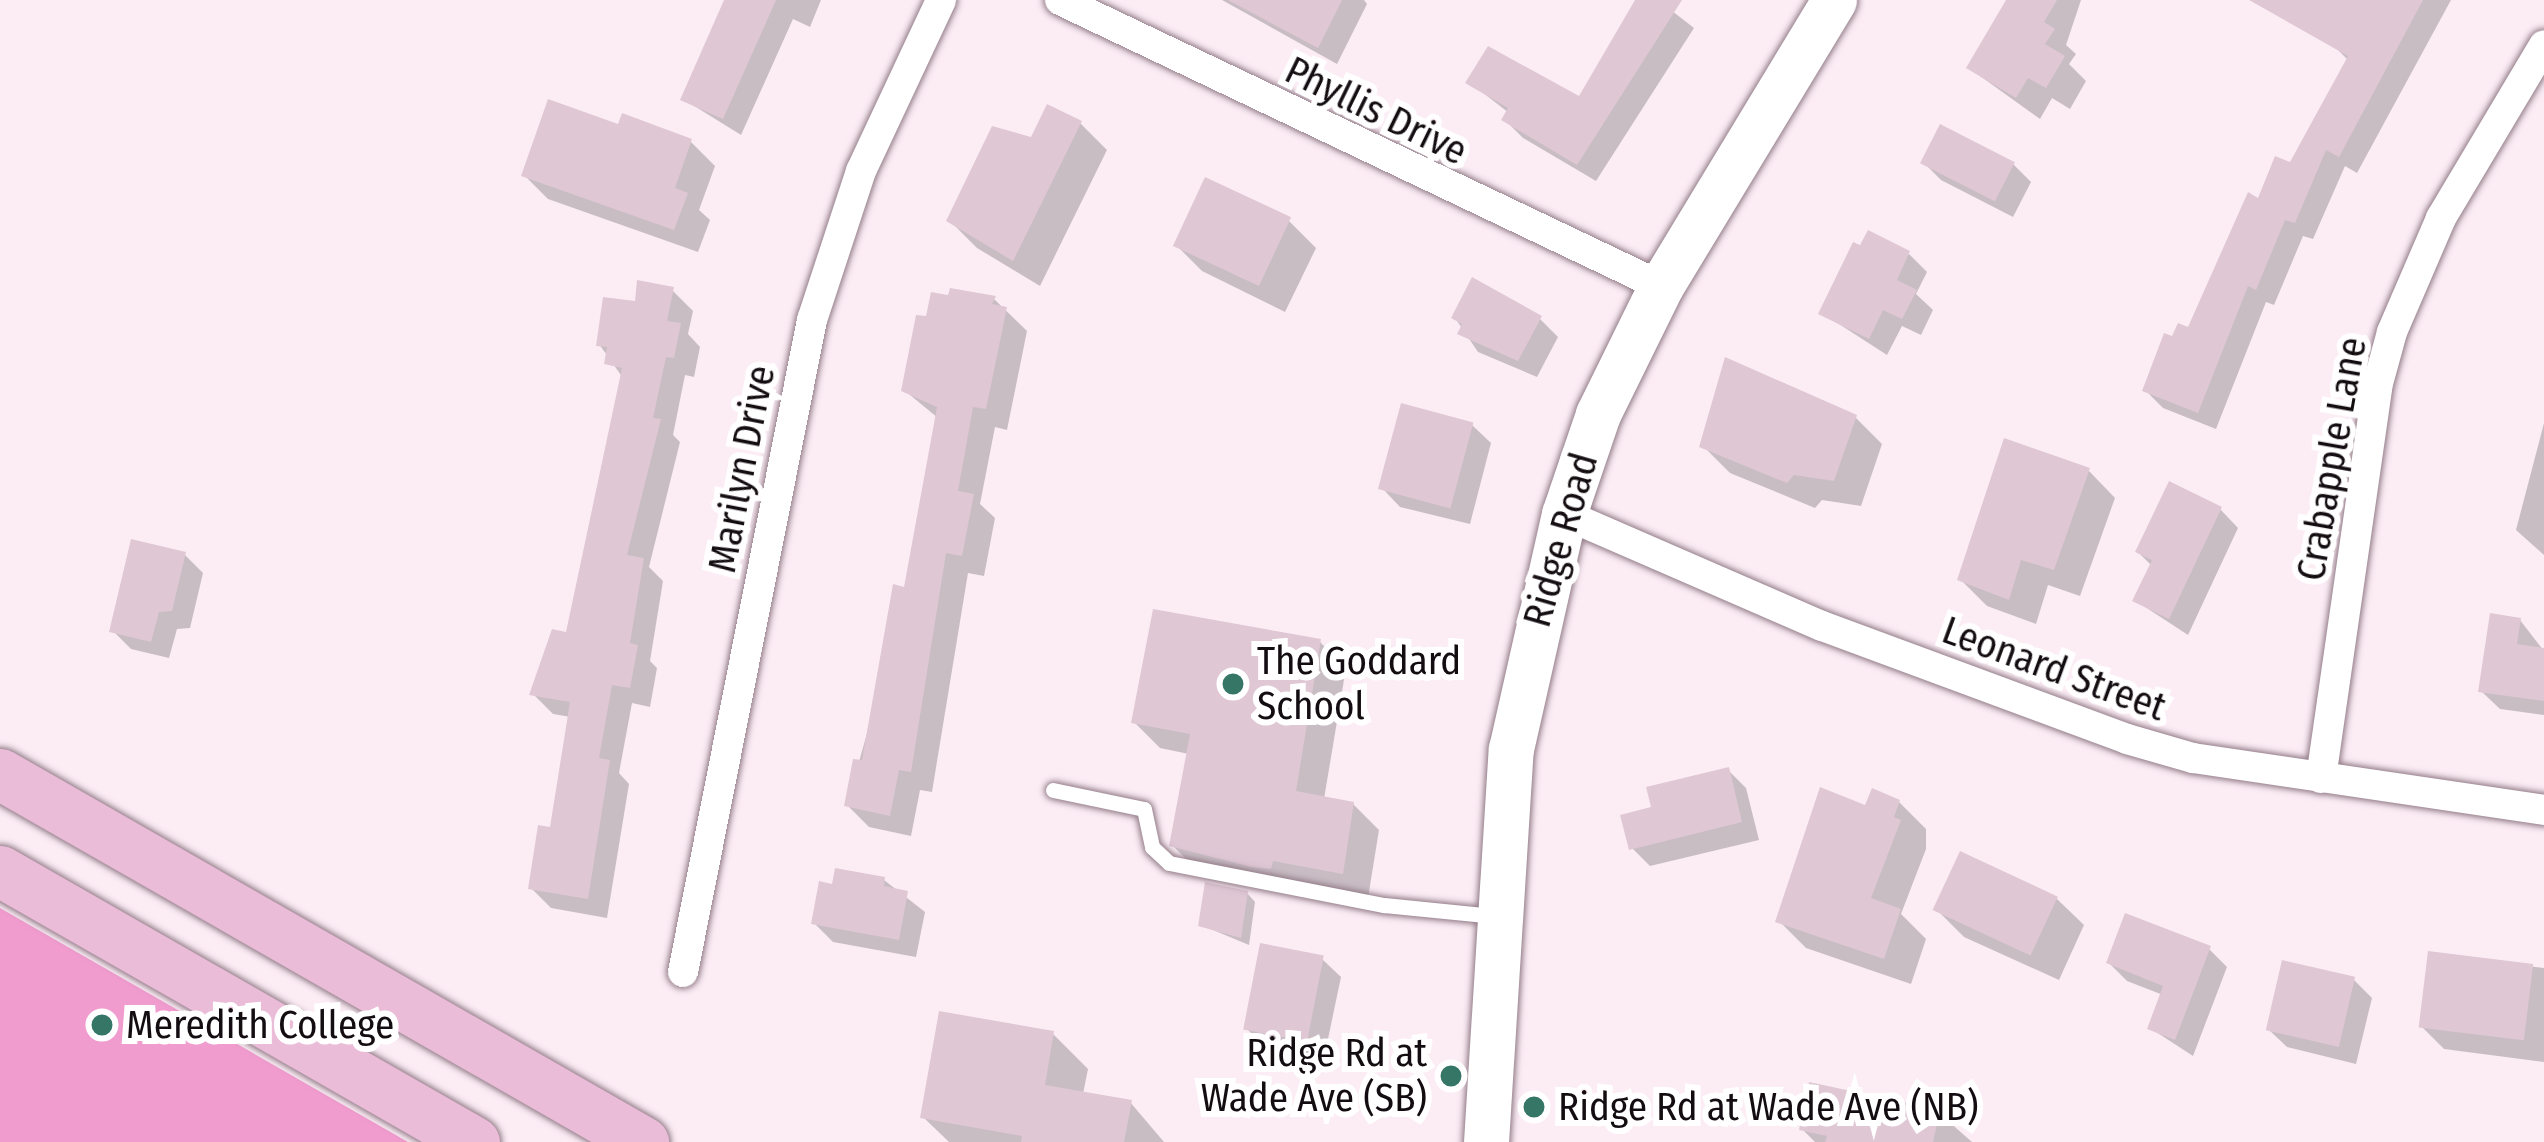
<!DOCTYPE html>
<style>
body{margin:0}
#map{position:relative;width:2544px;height:1142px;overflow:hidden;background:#fcedf5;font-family:"Fira Sans Condensed",sans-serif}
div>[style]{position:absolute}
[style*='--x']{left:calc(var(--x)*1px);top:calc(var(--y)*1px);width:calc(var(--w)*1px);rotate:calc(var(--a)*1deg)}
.forest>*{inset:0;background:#f19ccf}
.shadow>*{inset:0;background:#0003}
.building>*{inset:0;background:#dfc7d4;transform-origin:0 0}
.roads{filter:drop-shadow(0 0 3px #937d89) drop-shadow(0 0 3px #937d89)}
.lane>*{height:15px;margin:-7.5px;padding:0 7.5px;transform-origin:7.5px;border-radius:7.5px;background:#fff}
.street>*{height:30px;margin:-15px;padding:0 15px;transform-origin:15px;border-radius:15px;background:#fff}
.secondary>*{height:45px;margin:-22.5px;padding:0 22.5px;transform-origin:22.5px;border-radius:22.5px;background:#fff}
.primary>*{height:51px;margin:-25.5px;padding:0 25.5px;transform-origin:25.5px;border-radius:25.5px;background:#ebbcd8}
.dots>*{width:33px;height:33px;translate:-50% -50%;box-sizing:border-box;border:6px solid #fff;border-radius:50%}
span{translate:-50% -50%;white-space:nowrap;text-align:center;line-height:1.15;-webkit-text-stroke:12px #fff;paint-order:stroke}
.street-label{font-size:39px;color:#130c10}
.poi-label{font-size:39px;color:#130c10}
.left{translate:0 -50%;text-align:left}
.right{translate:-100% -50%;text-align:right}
</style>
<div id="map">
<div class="forest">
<i style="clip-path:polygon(0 908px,408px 1142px,0 1142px)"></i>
</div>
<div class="shadow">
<i style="clip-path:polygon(742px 0,821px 0,810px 27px,793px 19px,741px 135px,683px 99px)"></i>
<i style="clip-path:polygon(1222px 0,1364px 0,1367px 4px,1337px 64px)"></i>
<i style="clip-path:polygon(1638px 0,1658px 0,1694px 28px,1596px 181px,1523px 138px,1505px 120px,1509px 113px,1469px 82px,1580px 100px)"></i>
<i style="clip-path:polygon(2010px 0,2081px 0,2066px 45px,2076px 54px,2069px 64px,2086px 81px,2070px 109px,2052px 98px,2040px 119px,1969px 68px)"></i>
<i style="clip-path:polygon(2360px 0,2451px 0,2357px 173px,2345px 166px,2313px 239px,2303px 236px,2274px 305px,2266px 302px,2216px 429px,2163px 408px,2145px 390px,2173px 340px,2189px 331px,2260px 202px,2292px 166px,2349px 61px,2333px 45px)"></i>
<i style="clip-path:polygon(1080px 123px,1107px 150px,1040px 286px,977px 248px,950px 221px,1033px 140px)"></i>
<i style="clip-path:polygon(620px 128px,690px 141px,715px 166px,699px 210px,710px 220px,698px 252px,548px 199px,524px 175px)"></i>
<i style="clip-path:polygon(1923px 162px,2013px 164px,2031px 182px,2013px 217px,1941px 180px)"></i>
<i style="clip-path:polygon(1289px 221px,1316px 248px,1285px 312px,1202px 271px,1175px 244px)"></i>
<i style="clip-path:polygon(1909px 254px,1927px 272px,1916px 294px,1933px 310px,1921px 335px,1902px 326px,1887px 355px,1822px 313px)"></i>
<i style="clip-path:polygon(672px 290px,693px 311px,688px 334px,700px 347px,694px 377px,685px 375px,673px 435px,680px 442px,649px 567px,663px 581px,650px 661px,657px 668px,650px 707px,632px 703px,619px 773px,629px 784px,607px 918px,551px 908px,531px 888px,552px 830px,571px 717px,553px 714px,533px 694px,568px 635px,623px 378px,599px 344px,637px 304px)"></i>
<i style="clip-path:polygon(994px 299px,1027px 331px,1007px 430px,995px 427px,980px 504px,995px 518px,984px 576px,968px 573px,932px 792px,920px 790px,911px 836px,869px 827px,847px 805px,907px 590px,938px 418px,904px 390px)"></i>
<i style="clip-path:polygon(1455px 318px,1540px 319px,1558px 337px,1537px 377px,1478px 352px)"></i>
<i style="clip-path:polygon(1855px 417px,1882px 444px,1861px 506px,1822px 500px,1815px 508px,1730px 473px,1703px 446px)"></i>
<i style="clip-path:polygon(2544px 423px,2544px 555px,2516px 530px)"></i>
<i style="clip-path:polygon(1472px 425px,1491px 443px,1470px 524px,1400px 507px,1382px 488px)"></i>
<i style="clip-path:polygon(2089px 471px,2115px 498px,2080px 596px,2048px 585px,2036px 624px,1987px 606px,1960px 579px)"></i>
<i style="clip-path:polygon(2220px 509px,2238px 528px,2188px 635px,2136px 601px,2152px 566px,2138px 552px)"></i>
<i style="clip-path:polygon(185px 555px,203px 573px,190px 628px,177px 629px,169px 658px,131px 649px,113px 631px)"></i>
<i style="clip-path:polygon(2520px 620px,2544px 651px,2544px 715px,2500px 709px,2481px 691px)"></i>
<i style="clip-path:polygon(1320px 642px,1346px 668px,1324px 799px,1353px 804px,1379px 830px,1368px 898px,1198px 871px,1172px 845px,1189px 754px,1160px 748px,1134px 722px)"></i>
<i style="clip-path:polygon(1728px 770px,1746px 788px,1759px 840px,1650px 866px,1632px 848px,1654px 809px)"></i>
<i style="clip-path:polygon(1899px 802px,1926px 829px,1926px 849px,1901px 914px,1926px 939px,1911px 984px,1806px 948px,1779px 921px,1867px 809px)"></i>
<i style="clip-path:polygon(884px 880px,925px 912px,916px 957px,833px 942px,814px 923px)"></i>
<i style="clip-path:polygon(1247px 893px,1255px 902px,1249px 945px,1201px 925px)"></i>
<i style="clip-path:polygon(2057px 899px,2084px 925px,2059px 980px,1964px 937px,1937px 910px)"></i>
<i style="clip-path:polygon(2209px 949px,2227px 967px,2193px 1056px,2150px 1028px,2163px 995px,2127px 981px,2109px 963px)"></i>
<i style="clip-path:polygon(2430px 954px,2544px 968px,2544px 1062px,2444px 1049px,2421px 1026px)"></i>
<i style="clip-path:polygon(1322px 959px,1341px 977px,1324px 1058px,1264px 1046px,1246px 1028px)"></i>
<i style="clip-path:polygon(2354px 980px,2372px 998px,2356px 1064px,2287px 1047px,2268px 1029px)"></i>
<i style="clip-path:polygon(1053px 1034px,1088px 1069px,1083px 1094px,1130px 1102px,1164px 1142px,949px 1142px,923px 1117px)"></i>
<i style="clip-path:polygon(1939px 1113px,1972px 1142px,1815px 1142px,1802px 1129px)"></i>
</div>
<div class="building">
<i style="clip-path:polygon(724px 0,776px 0,723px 119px,680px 100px)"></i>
<i style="clip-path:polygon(1228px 0,1342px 0,1318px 48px)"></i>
<i style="clip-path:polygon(1635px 0,1682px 0,1577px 165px,1501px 120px,1508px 108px,1465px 83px,1488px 46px,1579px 96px)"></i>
<i style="clip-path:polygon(2006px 0,2057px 0,2044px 22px,2055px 29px,2045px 44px,2065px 56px,2046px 88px,2028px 78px,2016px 98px,1966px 68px)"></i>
<i style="clip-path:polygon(2249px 0,2423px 0,2339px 157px,2326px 150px,2295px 223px,2285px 220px,2256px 290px,2248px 286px,2198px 413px,2142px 391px,2164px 333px,2172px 336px,2178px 323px,2188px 327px,2248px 192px,2258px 198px,2275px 156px,2290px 162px,2348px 56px)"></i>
<i style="clip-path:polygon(548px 99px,618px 124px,622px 113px,692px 139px,675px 188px,688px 193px,674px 230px,521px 176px)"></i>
<i style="clip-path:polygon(1047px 104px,1082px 121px,1013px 261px,946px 221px,992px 126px,1031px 137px)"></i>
<i style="left:1940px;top:124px;width:84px;height:44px;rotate:27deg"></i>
<i style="left:1205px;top:177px;width:95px;height:76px;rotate:25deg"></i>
<i style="clip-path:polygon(1868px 230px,1910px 251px,1897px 280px,1917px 290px,1902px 319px,1883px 310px,1869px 339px,1818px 314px,1853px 242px,1860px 245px)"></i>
<i style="clip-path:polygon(1472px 277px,1542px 316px,1518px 361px,1457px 334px,1462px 324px,1451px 318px)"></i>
<i style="clip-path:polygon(637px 280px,674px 287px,667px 321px,681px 323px,674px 358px,666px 357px,653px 418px,661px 419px,627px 555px,644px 558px,630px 643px,638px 645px,630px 688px,612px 685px,599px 758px,610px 760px,588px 899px,528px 889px,538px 825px,550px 827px,570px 702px,529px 695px,552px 629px,566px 632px,622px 368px,604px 364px,607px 347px,596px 346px,603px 297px,635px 301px)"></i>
<i style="clip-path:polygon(950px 288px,996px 296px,992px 304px,1007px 307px,986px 409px,973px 407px,958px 491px,974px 494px,962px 556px,946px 553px,911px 772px,899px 770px,890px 816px,844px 806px,853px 759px,862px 760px,893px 584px,904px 587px,937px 407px,901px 391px,916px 315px,926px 316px,931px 292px,948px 295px)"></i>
<i style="clip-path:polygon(1725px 357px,1857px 415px,1834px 481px,1794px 475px,1787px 483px,1699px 447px)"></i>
<i style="left:1401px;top:403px;width:75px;height:89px;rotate:15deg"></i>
<i style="clip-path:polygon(2004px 438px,2090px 468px,2054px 570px,2021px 560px,2009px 600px,1957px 580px)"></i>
<i style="clip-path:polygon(2169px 481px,2222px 507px,2169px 619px,2132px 601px,2152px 560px,2135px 552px)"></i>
<i style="clip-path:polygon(131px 539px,186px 552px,172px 611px,159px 612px,151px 642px,109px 632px)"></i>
<i style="clip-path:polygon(1153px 609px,1321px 639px,1296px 791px,1354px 802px,1343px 874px,1273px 861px,1271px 869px,1252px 867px,1169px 846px,1190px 734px,1131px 723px)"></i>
<i style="clip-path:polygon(2490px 613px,2521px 618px,2517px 644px,2544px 648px,2544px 701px,2478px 692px)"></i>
<i style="clip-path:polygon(1729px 767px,1742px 822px,1629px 850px,1620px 815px,1651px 807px,1646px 787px)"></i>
<i style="clip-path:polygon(1820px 787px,1865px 805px,1872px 788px,1900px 800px,1894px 817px,1901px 820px,1871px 898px,1901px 909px,1884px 959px,1775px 922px)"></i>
<i style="left:1960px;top:851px;width:108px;height:65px;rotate:25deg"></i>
<i style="clip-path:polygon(835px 868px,885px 877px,884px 886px,908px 891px,899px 940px,811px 924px,819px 881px,832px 884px)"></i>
<i style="clip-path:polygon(1205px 882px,1248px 891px,1241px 938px,1198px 926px)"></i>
<i style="clip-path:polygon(2125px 913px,2211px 946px,2175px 1040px,2147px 1029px,2163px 986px,2106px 963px)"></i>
<i style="left:1260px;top:943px;width:65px;height:88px;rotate:11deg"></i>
<i style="left:2428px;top:951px;width:106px;height:77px;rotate:7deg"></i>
<i style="left:2282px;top:960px;width:75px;height:72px;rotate:13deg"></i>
<i style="clip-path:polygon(939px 1011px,1054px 1031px,1045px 1085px,1132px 1100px,1124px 1142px,1021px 1142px,1022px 1136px,920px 1118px)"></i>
<i style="clip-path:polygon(1809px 1082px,1940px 1110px,1933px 1142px,1825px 1142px,1827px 1136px,1799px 1130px)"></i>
</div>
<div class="roads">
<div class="lane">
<i style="--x:1053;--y:790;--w:93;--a:11.8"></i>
<i style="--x:1144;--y:809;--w:39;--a:78"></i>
<i style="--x:1152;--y:847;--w:23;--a:43"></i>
<i style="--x:1169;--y:863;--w:219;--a:11.1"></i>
<i style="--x:1384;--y:905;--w:112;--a:5.7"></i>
</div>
<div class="street">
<i style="--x:1060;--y:0;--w:666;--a:25.45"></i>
<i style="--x:1564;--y:514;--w:281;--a:23.5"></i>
<i style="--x:1822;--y:626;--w:325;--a:20.3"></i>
<i style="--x:2127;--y:739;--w:69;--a:16.1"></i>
<i style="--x:2193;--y:758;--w:355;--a:8.4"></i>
<i style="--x:2321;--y:778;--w:395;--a:-81.8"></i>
<i style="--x:2377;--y:387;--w:57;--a:-74.7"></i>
<i style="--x:2392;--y:332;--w:124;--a:-66.7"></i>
<i style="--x:2441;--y:218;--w:201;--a:-59.2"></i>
<i style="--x:683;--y:972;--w:665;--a:-78.81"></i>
<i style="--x:812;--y:320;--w:157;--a:-71.8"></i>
<i style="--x:861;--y:171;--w:189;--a:-64.9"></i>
</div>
<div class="secondary">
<i style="--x:1486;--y:1142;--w:394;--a:-86.4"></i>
<i style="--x:1511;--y:749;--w:241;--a:-77.3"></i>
<i style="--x:1564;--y:514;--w:106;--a:-71.2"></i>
<i style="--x:1598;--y:414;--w:143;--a:-63.8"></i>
<i style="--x:1661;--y:286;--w:334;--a:-58.8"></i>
</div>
<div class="primary">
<i style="--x:0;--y:774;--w:741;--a:29.78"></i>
<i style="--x:0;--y:871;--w:546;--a:29.76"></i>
</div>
</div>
<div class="dots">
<i style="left:1233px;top:684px;background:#357666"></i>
<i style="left:102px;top:1025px;background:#357666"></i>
<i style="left:1451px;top:1076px;background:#357666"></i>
<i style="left:1534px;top:1107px;background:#357666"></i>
</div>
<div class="street-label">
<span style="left:1376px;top:111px;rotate:26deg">Phyllis Drive</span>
<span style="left:2332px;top:459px;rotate:-80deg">Crabapple Lane</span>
<span style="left:742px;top:469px;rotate:-79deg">Marilyn Drive</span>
<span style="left:1561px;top:540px;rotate:-74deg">Ridge Road</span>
<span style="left:2054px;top:669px;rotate:20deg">Leonard Street</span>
</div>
<div class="poi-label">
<span class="left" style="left:1257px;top:684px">The Goddard<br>School</span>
<span class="left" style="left:126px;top:1025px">Meredith College</span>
<span class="right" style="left:1427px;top:1076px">Ridge Rd at<br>Wade Ave (SB)</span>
<span class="left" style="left:1558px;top:1107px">Ridge Rd at Wade Ave (NB)</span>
</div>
</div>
